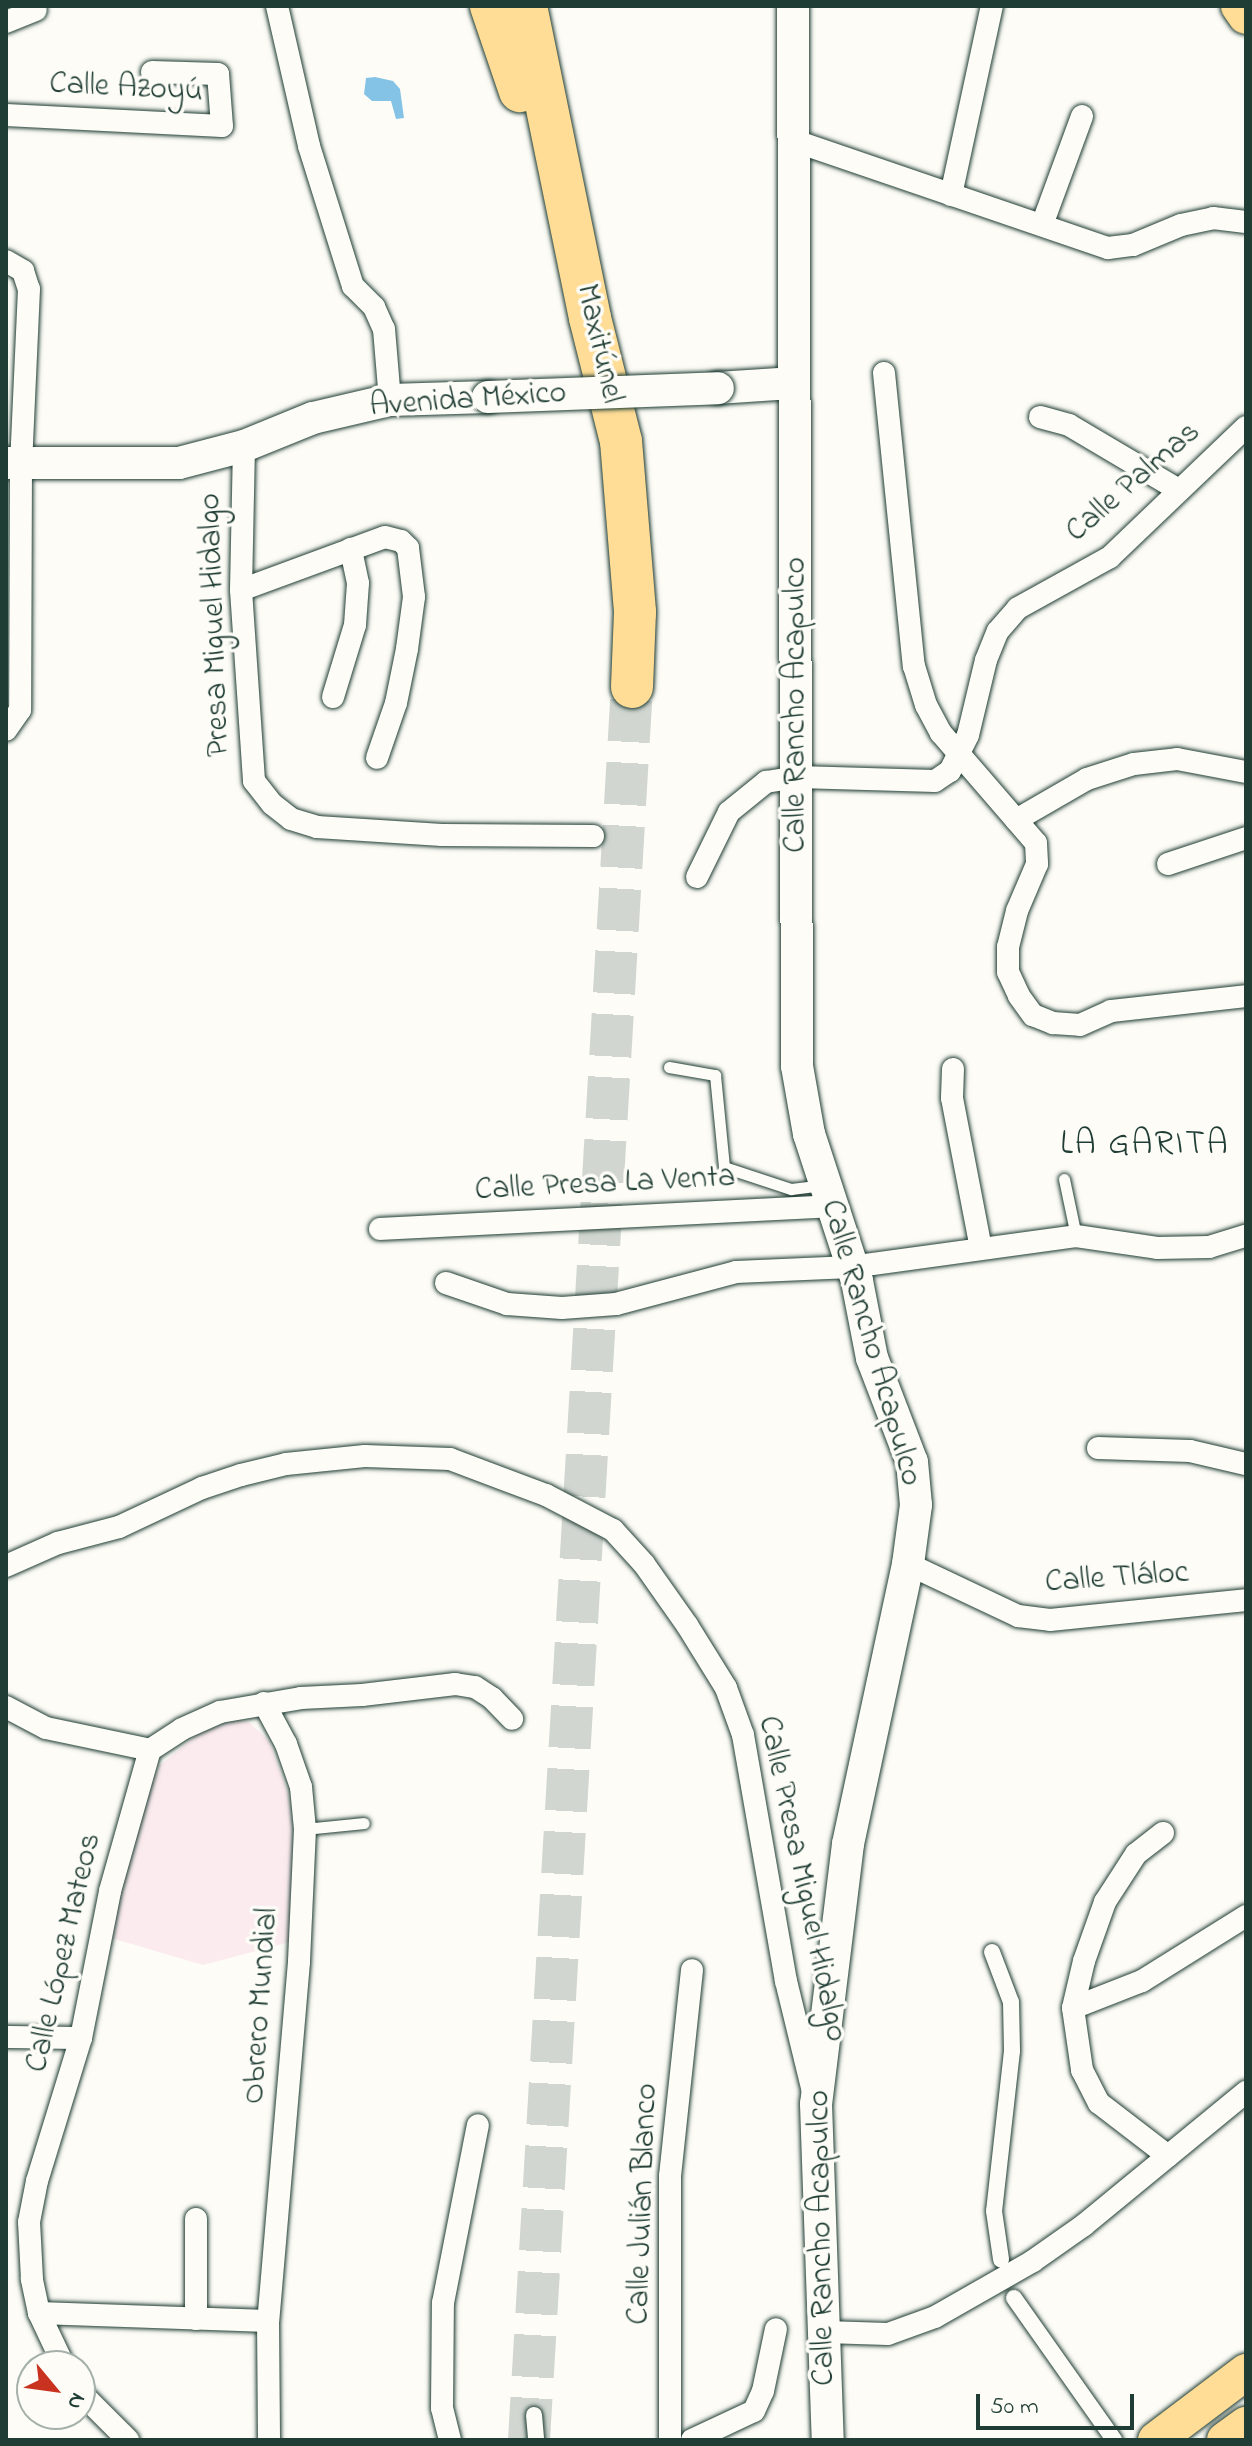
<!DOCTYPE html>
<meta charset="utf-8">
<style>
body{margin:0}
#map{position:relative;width:1252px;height:2446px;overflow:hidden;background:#fdfcf7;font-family:"Indie Flower",sans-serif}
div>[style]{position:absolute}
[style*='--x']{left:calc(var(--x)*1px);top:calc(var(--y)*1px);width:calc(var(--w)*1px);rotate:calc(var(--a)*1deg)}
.built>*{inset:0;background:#fbebef}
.water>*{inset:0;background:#85c3e6}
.motorway-tunnel>*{height:42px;margin-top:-21px;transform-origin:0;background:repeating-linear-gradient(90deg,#d1d6d0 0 42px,transparent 0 63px)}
.roads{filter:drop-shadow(0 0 2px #1f3d34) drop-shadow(0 0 2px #1f3d34)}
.service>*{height:11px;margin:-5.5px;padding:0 5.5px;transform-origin:5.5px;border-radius:5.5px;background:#fdfcf7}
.pedestrian>*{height:16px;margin:-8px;padding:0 8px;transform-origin:8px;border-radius:8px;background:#fdfcf7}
.minor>*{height:22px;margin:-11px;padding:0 11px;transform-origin:11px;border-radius:11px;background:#fdfcf7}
.secondary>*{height:32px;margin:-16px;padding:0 16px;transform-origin:16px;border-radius:16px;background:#fdfcf7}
.primary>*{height:36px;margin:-18px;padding:0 18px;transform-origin:18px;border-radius:18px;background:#ffdd96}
.motorway>*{height:42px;margin:-21px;padding:0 21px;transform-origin:21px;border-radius:21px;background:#ffdd96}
.bridges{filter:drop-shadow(0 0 2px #1f3d34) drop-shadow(0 0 2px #1f3d34)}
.secondary-bridge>*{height:32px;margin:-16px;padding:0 16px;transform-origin:16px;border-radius:16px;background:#fdfcf7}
span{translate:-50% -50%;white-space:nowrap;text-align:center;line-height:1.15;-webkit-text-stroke:7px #fdfcf7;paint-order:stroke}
.street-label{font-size:32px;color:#1f3d34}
.neighbourhood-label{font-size:34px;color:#1f3d34;letter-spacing:2px}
.frame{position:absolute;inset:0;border:8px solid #1f3d34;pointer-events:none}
.north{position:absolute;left:16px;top:2350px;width:80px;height:80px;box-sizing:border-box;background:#fdfcf7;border:2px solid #a4b0a9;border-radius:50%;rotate:119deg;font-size:22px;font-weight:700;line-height:32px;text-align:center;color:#1f3d34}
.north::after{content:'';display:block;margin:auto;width:28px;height:36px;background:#c8321e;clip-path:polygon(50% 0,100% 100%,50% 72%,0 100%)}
.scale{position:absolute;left:976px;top:2394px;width:158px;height:36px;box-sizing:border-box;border:4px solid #1f3d34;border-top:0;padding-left:10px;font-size:24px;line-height:28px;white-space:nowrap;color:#1f3d34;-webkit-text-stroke:6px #fdfcf7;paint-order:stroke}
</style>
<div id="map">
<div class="built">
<i style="clip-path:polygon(233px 1719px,249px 1722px,269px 1741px,288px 1793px,293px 1828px,290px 1942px,203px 1965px,108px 1937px,133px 1833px,159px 1766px,198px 1734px)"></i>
</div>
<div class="water">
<i style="clip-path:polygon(375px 77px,393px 81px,400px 89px,404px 118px,396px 119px,391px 101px,372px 101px,364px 94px,366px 78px)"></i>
</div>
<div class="motorway-tunnel">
<i style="--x:529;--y:2440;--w:1756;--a:-86.64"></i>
</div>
<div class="roads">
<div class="service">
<i style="--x:669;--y:1067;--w:47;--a:9.9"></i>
<i style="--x:715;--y:1075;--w:92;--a:84.4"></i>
<i style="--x:724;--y:1167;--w:71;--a:18.2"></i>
<i style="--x:791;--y:1189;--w:32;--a:-7"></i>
<i style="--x:1064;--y:1179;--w:58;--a:78.1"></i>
<i style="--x:305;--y:1829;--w:59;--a:-5.8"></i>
</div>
<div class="pedestrian">
<i style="--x:992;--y:1952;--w:53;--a:69.2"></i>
<i style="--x:1011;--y:2002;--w:49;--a:88.8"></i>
<i style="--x:1012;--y:2051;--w:161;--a:96.4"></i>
<i style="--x:994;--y:2211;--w:49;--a:81.7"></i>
<i style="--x:1014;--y:2298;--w:174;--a:54.8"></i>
<i style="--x:534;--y:2415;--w:25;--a:85"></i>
</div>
<div class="minor">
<i style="--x:277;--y:6;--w:144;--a:77.1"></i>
<i style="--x:309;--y:146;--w:147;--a:72.6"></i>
<i style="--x:353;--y:286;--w:30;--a:45"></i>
<i style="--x:374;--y:307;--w:24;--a:66"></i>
<i style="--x:384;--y:329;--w:71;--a:85.2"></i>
<i style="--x:6;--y:22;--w:32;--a:-22"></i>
<i style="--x:6;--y:115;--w:216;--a:2.9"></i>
<i style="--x:222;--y:126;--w:52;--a:-94.4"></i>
<i style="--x:218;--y:74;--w:66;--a:-178.3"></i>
<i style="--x:792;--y:140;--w:334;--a:18.9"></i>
<i style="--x:1108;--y:248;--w:25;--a:-7"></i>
<i style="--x:1133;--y:245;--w:52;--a:-22.6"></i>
<i style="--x:1181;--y:225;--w:33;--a:-12"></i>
<i style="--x:1213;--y:218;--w:33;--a:7"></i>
<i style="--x:951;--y:195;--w:193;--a:-77.8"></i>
<i style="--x:1042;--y:225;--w:116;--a:-69.8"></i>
<i style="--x:6;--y:261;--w:20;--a:30"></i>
<i style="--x:23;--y:271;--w:19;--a:72"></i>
<i style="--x:29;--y:289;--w:173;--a:92.6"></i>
<i style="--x:21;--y:462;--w:248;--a:90.2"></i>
<i style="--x:20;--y:710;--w:24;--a:125"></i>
<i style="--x:884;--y:373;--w:295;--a:84.2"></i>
<i style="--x:914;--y:666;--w:41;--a:72.9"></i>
<i style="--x:926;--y:705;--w:32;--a:62"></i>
<i style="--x:941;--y:733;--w:145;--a:49.2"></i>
<i style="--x:1036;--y:843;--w:21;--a:87"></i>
<i style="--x:1037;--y:864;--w:51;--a:113.1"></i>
<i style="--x:1017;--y:911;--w:37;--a:104"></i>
<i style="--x:1008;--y:947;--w:25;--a:90"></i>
<i style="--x:1008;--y:972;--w:26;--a:65"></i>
<i style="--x:1019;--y:996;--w:24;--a:54"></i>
<i style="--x:1033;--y:1015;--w:22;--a:22"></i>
<i style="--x:1053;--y:1023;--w:27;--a:4"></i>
<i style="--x:1080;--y:1025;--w:34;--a:-24"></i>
<i style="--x:1111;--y:1011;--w:136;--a:-6.3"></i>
<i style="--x:1040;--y:417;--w:30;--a:15"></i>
<i style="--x:1069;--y:425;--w:128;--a:30.6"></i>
<i style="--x:244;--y:446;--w:144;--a:91.2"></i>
<i style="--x:241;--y:590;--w:191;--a:86.1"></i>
<i style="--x:254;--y:781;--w:29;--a:52"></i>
<i style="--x:272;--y:804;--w:24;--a:38"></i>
<i style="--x:291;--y:819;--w:27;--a:17"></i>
<i style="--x:317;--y:827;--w:125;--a:3.7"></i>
<i style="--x:442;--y:835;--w:151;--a:0.4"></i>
<i style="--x:241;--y:590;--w:153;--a:-20.2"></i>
<i style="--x:385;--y:537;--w:16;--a:14"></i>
<i style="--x:401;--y:541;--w:10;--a:45"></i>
<i style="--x:408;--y:548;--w:49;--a:83"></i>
<i style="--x:414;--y:597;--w:52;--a:97.7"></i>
<i style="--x:407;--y:649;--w:55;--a:101.5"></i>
<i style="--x:396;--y:703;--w:58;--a:109.1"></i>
<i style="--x:333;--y:697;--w:75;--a:-73"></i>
<i style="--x:355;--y:625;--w:42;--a:-85.9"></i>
<i style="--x:358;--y:583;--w:35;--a:-102"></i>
<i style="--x:1016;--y:820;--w:82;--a:-30"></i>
<i style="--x:1087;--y:779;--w:49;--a:-17.7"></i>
<i style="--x:1134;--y:764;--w:43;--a:-6.6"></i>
<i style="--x:1177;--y:759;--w:70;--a:10.7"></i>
<i style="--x:1168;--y:864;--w:82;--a:-18.4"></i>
<i style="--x:697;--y:877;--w:72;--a:-63.8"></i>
<i style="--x:729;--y:812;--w:48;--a:-39"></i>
<i style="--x:766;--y:782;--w:32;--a:-9"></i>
<i style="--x:798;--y:777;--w:137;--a:1.7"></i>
<i style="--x:935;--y:781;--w:18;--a:-34"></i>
<i style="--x:950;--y:771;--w:40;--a:-63.4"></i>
<i style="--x:968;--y:735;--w:77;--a:-76.5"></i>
<i style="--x:986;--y:660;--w:31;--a:-68"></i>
<i style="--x:998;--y:631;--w:30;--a:-49"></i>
<i style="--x:1018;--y:608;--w:105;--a:-29"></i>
<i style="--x:1110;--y:557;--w:188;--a:-43.7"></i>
<i style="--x:953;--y:1069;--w:29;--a:92"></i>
<i style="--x:952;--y:1098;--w:153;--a:79.1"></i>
<i style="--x:380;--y:1229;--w:455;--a:-2.9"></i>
<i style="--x:446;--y:1283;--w:65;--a:19"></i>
<i style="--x:507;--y:1304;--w:55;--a:4.2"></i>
<i style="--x:562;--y:1308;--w:54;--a:-4.2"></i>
<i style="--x:616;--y:1304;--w:124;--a:-14.9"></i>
<i style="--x:736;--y:1272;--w:115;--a:-2.5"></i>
<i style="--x:851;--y:1267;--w:227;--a:-7.8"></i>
<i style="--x:1076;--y:1236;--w:82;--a:8.4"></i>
<i style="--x:1157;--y:1248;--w:52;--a:-1.1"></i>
<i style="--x:1209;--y:1247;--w:39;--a:-17"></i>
<i style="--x:1098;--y:1448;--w:92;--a:1.9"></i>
<i style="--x:1190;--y:1451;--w:57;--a:13.1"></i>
<i style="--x:908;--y:1564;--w:122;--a:25.3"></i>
<i style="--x:1018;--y:1616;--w:32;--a:7"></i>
<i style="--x:1050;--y:1620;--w:197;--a:-5.8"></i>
<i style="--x:6;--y:1566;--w:57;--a:-23.9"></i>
<i style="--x:58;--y:1543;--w:63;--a:-14.7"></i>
<i style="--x:119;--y:1527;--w:92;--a:-25.2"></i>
<i style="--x:202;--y:1488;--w:41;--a:-18.4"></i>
<i style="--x:241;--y:1475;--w:46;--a:-13.7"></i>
<i style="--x:286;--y:1464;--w:79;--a:-5.8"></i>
<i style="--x:365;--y:1456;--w:85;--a:2"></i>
<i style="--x:450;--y:1459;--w:103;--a:20.6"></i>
<i style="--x:546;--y:1495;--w:76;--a:27.6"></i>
<i style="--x:613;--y:1530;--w:46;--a:47.6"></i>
<i style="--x:644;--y:1564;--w:75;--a:54.8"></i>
<i style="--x:687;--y:1625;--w:74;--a:58.2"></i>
<i style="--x:726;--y:1688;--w:50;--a:70.1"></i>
<i style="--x:743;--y:1735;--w:250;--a:80.1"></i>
<i style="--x:786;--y:1981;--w:110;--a:76.3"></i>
<i style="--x:264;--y:1703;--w:47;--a:61.8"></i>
<i style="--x:286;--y:1744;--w:46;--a:70.8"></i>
<i style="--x:301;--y:1787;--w:42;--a:84.6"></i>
<i style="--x:305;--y:1829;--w:133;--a:92.6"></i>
<i style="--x:299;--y:1962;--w:360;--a:94.9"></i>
<i style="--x:268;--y:2321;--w:119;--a:89.5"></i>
<i style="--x:6;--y:1707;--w:45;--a:27.7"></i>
<i style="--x:46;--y:1728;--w:106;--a:11.9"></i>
<i style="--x:150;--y:1750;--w:38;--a:-33"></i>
<i style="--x:182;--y:1729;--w:42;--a:-24.1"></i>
<i style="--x:220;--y:1712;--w:82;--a:-9.8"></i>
<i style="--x:301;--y:1698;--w:61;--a:-2.8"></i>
<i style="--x:362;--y:1695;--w:94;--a:-6.7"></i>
<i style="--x:455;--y:1684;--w:20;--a:9"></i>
<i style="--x:475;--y:1687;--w:20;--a:33"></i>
<i style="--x:492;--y:1698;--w:29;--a:46"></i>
<i style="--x:1163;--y:1833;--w:34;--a:142"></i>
<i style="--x:1136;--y:1854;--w:57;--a:122.9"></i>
<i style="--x:1105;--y:1902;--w:63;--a:109.6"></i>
<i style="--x:1084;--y:1961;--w:48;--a:103.2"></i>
<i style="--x:1073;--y:2008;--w:63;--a:81.7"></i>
<i style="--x:1082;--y:2070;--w:37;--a:63"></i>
<i style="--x:1099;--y:2103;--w:87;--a:37.5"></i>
<i style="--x:1073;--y:2008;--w:74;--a:-21.4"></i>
<i style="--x:1142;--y:1981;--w:123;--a:-32"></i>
<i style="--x:6;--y:2037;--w:75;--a:0.8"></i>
<i style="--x:39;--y:2313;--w:229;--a:2"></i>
<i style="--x:196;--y:2319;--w:100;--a:-90"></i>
<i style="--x:825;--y:2332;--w:63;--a:1.8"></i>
<i style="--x:888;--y:2334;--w:50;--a:-19.9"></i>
<i style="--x:935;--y:2317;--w:113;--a:-29.7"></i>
<i style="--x:1033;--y:2261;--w:62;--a:-35.2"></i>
<i style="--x:1084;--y:2225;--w:210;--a:-39.4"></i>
<i style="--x:64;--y:2366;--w:59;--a:-115.3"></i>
<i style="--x:39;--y:2313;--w:35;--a:-102"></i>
<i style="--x:32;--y:2279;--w:57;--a:-93"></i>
<i style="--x:29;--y:2222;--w:42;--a:-79"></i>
<i style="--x:37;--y:2181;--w:150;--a:-72.9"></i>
<i style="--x:81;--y:2038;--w:150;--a:-78.8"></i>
<i style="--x:110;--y:1891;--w:147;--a:-74.2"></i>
<i style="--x:80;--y:2392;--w:68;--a:45"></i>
<i style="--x:450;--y:2440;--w:33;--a:-104"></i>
<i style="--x:442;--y:2408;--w:105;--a:-89.5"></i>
<i style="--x:443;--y:2303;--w:181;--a:-78.9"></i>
<i style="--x:670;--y:2440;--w:264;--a:-90"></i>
<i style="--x:670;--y:2176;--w:207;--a:-83.9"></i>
<i style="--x:692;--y:2440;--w:68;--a:-25.1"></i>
<i style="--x:754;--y:2411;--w:22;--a:-66"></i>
<i style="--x:763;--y:2391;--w:63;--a:-78.2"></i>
</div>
<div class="secondary">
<i style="--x:793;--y:6;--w:1060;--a:89.78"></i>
<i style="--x:797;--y:1066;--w:69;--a:80"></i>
<i style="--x:809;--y:1134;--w:155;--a:71.9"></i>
<i style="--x:857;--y:1281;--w:78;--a:79"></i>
<i style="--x:872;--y:1358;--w:111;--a:69"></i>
<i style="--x:912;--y:1462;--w:43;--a:84.7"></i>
<i style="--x:916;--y:1505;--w:60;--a:97.7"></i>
<i style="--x:908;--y:1564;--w:286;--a:102.1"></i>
<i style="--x:848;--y:1844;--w:262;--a:97"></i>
<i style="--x:816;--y:2104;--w:336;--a:88"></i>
<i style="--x:718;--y:388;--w:76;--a:-3.8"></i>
<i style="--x:6;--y:463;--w:173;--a:0"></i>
<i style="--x:179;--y:463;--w:67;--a:-14.7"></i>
<i style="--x:244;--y:446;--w:74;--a:-22.1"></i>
<i style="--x:313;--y:418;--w:79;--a:-13.2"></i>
<i style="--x:390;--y:400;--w:98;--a:-1.8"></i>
</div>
<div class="primary">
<i style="--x:1239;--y:6;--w:12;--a:55"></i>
<i style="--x:1156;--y:2440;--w:113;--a:-37.1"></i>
<i style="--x:1225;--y:2440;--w:26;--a:-36"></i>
</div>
<div class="motorway">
<i style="--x:491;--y:6;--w:90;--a:71.2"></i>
<i style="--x:526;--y:6;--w:318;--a:78.4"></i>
<i style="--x:590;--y:318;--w:127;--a:75.9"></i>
<i style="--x:621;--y:441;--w:172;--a:85.3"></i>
<i style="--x:635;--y:612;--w:75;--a:92.3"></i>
</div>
</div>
<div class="bridges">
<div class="secondary-bridge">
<i style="--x:488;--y:397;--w:230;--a:-2.2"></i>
</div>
</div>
<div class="street-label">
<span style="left:126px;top:89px;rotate:3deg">Calle Azoyú</span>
<span style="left:598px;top:344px;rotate:77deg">Maxitúnel</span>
<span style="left:468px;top:401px;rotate:-4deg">Avenida México</span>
<span style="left:1134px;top:483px;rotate:-41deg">Calle Palmas</span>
<span style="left:216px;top:625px;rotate:-92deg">Presa Miguel Hidalgo</span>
<span style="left:797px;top:705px;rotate:-90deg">Calle Rancho Acapulco</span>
<span style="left:605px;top:1185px;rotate:-3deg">Calle Presa La Venta</span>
<span style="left:870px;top:1343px;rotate:74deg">Calle Rancho Acapulco</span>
<span style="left:1117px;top:1579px;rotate:-4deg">Calle Tláloc</span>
<span style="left:801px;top:1879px;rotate:78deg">Calle Presa Miguel Hidalgo</span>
<span style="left:65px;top:1953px;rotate:-77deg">Calle López Mateos</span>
<span style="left:262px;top:2006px;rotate:-86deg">Obrero Mundial</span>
<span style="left:644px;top:2204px;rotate:-88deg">Calle Julián Blanco</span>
<span style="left:823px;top:2238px;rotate:-91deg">Calle Rancho Acapulco</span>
</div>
<div class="neighbourhood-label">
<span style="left:1145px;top:1146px">LA GARITA</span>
</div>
<div class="frame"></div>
<div class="north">N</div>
<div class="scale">50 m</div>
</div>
